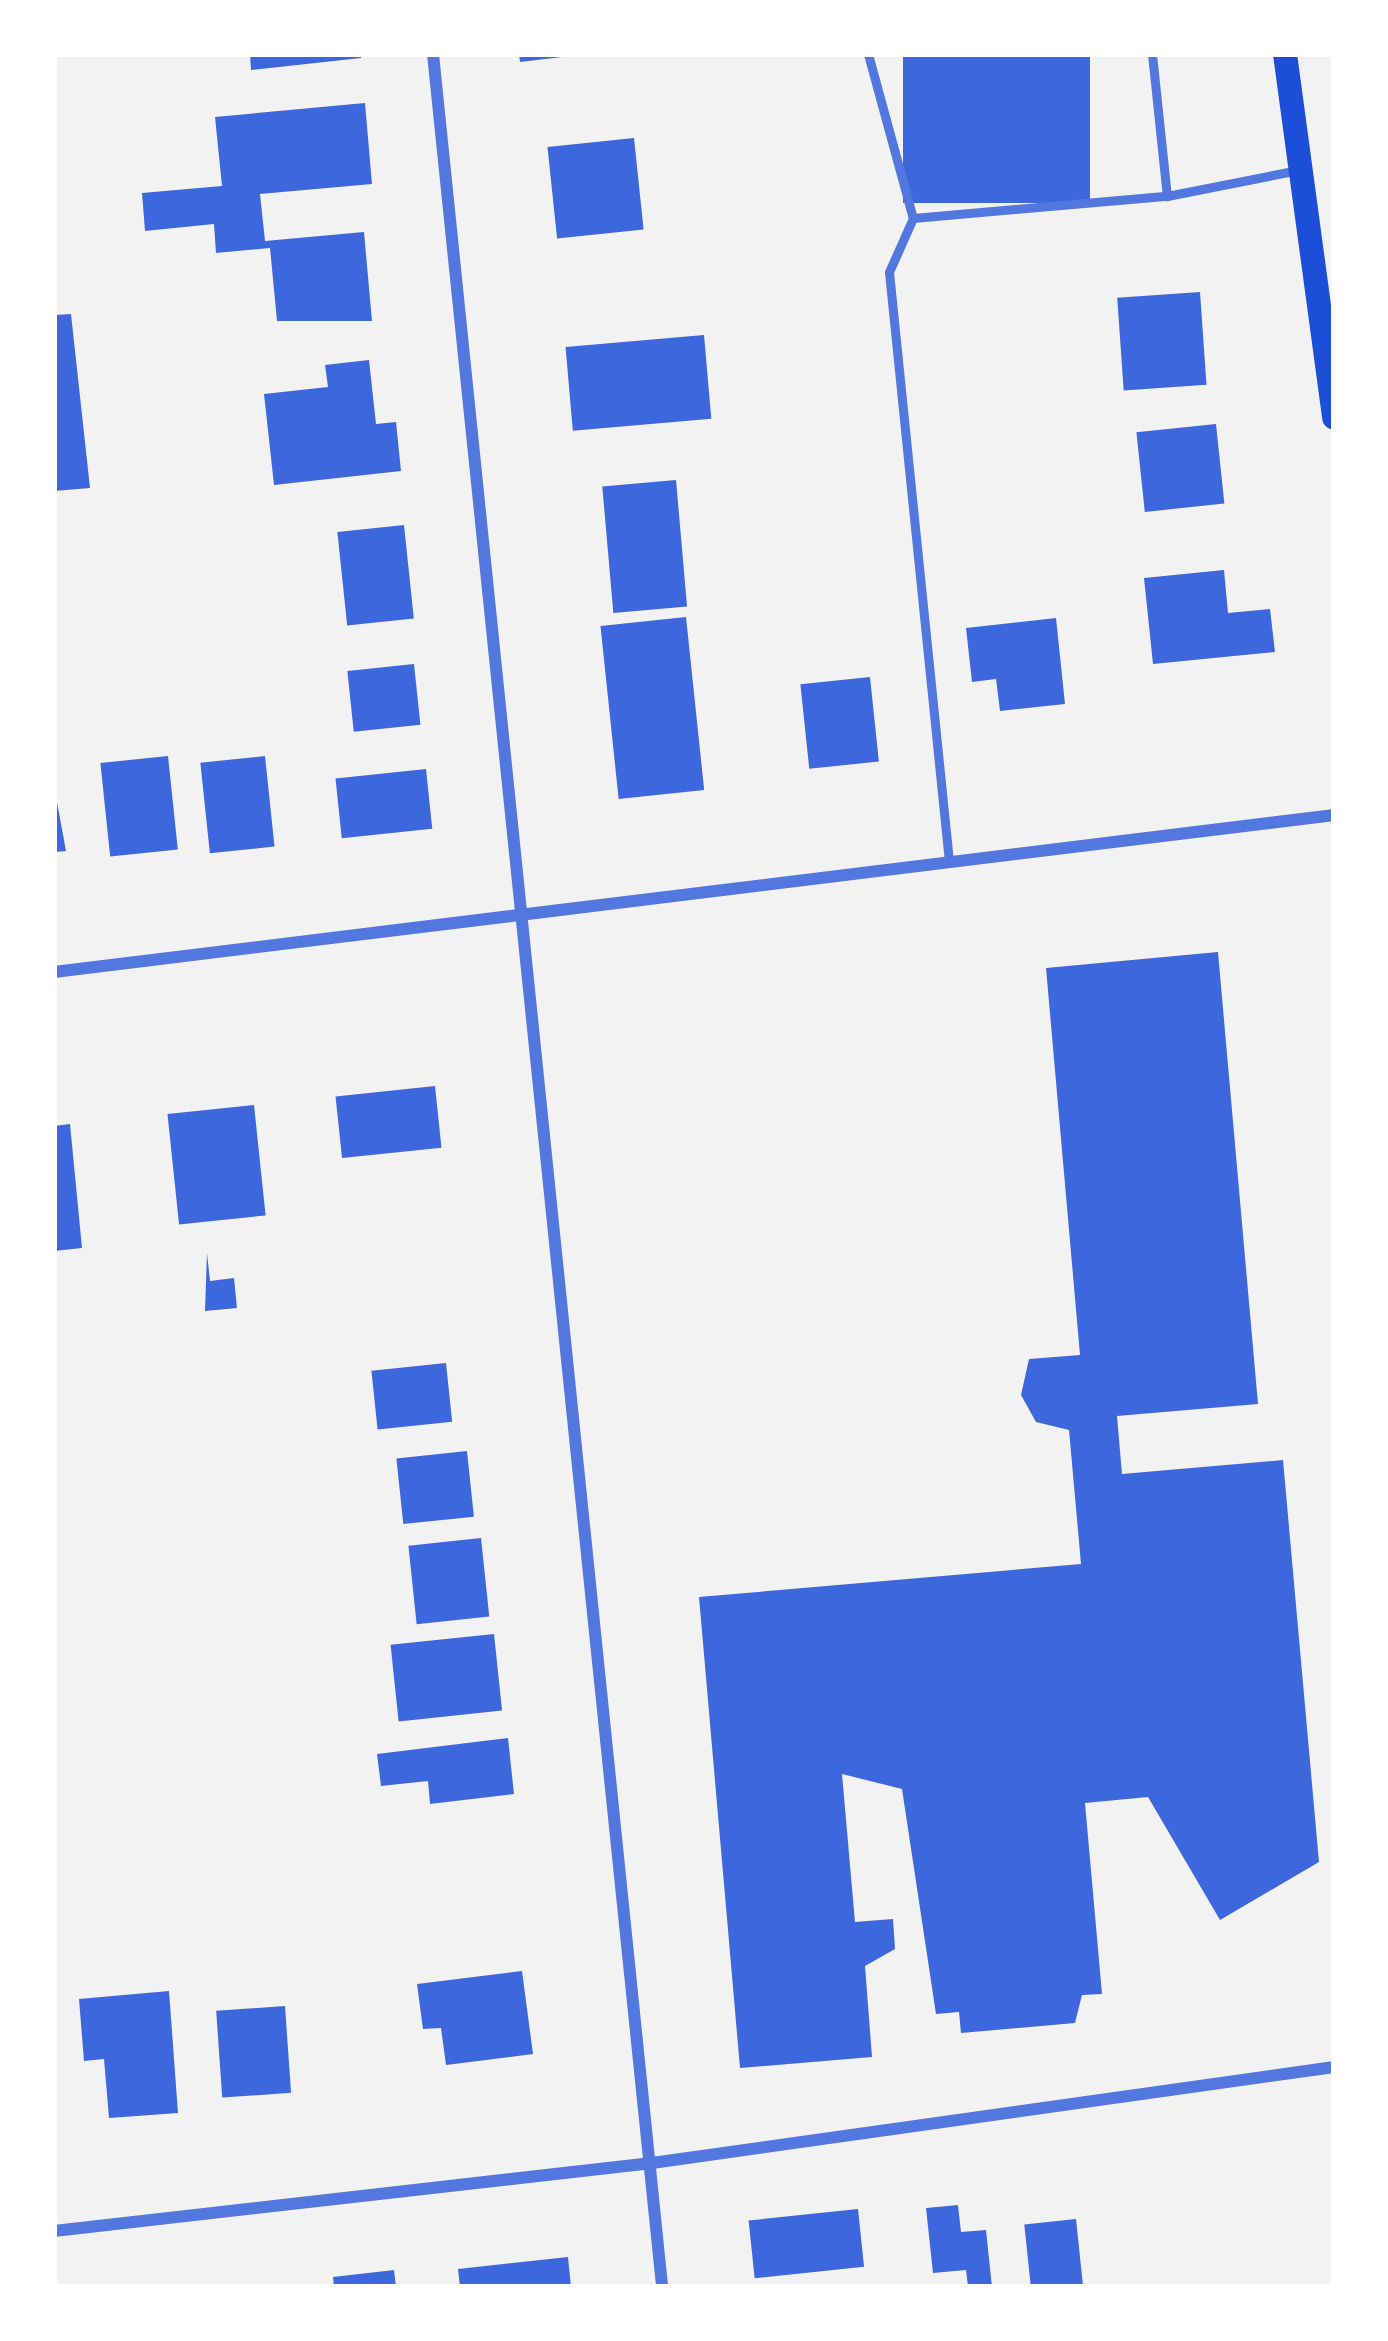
<!DOCTYPE html>
<style>
body{margin:0}
#map{position:relative;width:1388px;height:2341px;overflow:hidden;background:#f2f2f2;font-family:Raleway,sans-serif}
div>[style]{position:absolute}
[style*='--x']{left:calc(var(--x)*1px);top:calc(var(--y)*1px);width:calc(var(--w)*1px);rotate:calc(var(--a)*1deg)}
.building>*{inset:0;background:#3d67dc;transform-origin:0 0}
.service>*{height:9px;margin:-4.5px;padding:0 4.5px;transform-origin:4.5px;border-radius:4.5px;background:#5277de}
.minor>*{height:12px;margin:-6px;padding:0 6px;transform-origin:6px;border-radius:6px;background:#5277de}
.secondary>*{height:24px;margin:-12px;padding:0 12px;transform-origin:12px;border-radius:12px;background:#1d4ed8}
span{translate:-50% -50%;white-space:nowrap;text-align:center;line-height:1.15;-webkit-text-stroke:12px #fff;paint-order:stroke}
.frame{position:absolute;inset:0;border:57px solid #fff;pointer-events:none}
</style>
<div id="map">
<div class="building">
<i style="clip-path:polygon(250px 54px,361px 54px,361px 58px,251px 70px)"></i>
<i style="clip-path:polygon(519px 54px,562px 54px,562px 57px,520px 62px)"></i>
<i style="left:903px;top:54px;width:187px;height:149px"></i>
<i style="clip-path:polygon(365px 103px,372px 184px,260px 194px,265px 241px,364px 232px,372px 321px,277px 321px,270px 248px,216px 253px,214px 224px,145px 231px,142px 193px,222px 186px,215px 117px)"></i>
<i style="left:634px;top:138px;width:92px;height:87px;rotate:84deg"></i>
<i style="left:1200px;top:292px;width:93px;height:83px;rotate:86deg"></i>
<i style="clip-path:polygon(71px 314px,90px 488px,54px 491px,54px 315px)"></i>
<i style="left:704px;top:335px;width:84px;height:139px;rotate:85deg"></i>
<i style="clip-path:polygon(369px 360px,376px 424px,396px 422px,401px 471px,274px 485px,264px 394px,328px 387px,325px 365px)"></i>
<i style="left:1216px;top:424px;width:80px;height:80px;rotate:84deg"></i>
<i style="left:676px;top:480px;width:127px;height:74px;rotate:85deg"></i>
<i style="left:404px;top:525px;width:94px;height:67px;rotate:84deg"></i>
<i style="clip-path:polygon(1224px 570px,1228px 613px,1270px 609px,1275px 652px,1153px 664px,1144px 578px)"></i>
<i style="left:686px;top:617px;width:174px;height:86px;rotate:84deg"></i>
<i style="clip-path:polygon(1056px 618px,1065px 704px,1000px 711px,996px 679px,972px 682px,966px 628px)"></i>
<i style="left:414px;top:664px;width:61px;height:67px;rotate:84deg"></i>
<i style="left:870px;top:677px;width:85px;height:70px;rotate:84deg"></i>
<i style="left:168px;top:756px;width:94px;height:68px;rotate:84deg"></i>
<i style="left:265px;top:756px;width:91px;height:65px;rotate:84deg"></i>
<i style="left:426px;top:769px;width:60px;height:91px;rotate:84deg"></i>
<i style="clip-path:polygon(54px 786px,66px 851px,54px 852px)"></i>
<i style="clip-path:polygon(1218px 952px,1258px 1404px,1117px 1416px,1122px 1474px,1283px 1460px,1319px 1862px,1220px 1920px,1148px 1797px,1085px 1803px,1102px 1994px,1082px 1995px,1075px 2023px,961px 2033px,959px 2012px,936px 2014px,902px 1789px,842px 1774px,855px 1922px,893px 1919px,895px 1949px,865px 1966px,872px 2057px,740px 2068px,699px 1597px,1081px 1564px,1069px 1430px,1036px 1422px,1021px 1395px,1029px 1359px,1080px 1355px,1046px 968px)"></i>
<i style="left:435px;top:1086px;width:62px;height:100px;rotate:84deg"></i>
<i style="left:254px;top:1105px;width:111px;height:87px;rotate:84deg"></i>
<i style="clip-path:polygon(70px 1124px,82px 1248px,54px 1251px,54px 1126px)"></i>
<i style="clip-path:polygon(207px 1253px,210px 1281px,234px 1278px,237px 1308px,205px 1311px)"></i>
<i style="left:446px;top:1363px;width:59px;height:75px;rotate:84deg"></i>
<i style="left:467px;top:1451px;width:66px;height:71px;rotate:84deg"></i>
<i style="left:481px;top:1538px;width:79px;height:73px;rotate:84deg"></i>
<i style="left:494px;top:1634px;width:77px;height:104px;rotate:84deg"></i>
<i style="clip-path:polygon(508px 1738px,514px 1794px,430px 1804px,428px 1781px,381px 1786px,377px 1754px)"></i>
<i style="clip-path:polygon(522px 1971px,533px 2054px,446px 2065px,441px 2028px,423px 2029px,417px 1984px)"></i>
<i style="clip-path:polygon(169px 1991px,178px 2113px,109px 2118px,104px 2059px,84px 2061px,79px 1999px)"></i>
<i style="left:285px;top:2006px;width:87px;height:69px;rotate:86deg"></i>
<i style="clip-path:polygon(958px 2205px,961px 2232px,986px 2230px,992px 2287px,968px 2287px,966px 2270px,933px 2273px,926px 2208px)"></i>
<i style="left:858px;top:2209px;width:58px;height:110px;rotate:84deg"></i>
<i style="left:1076px;top:2219px;width:68px;height:52px;rotate:84deg"></i>
<i style="clip-path:polygon(568px 2257px,571px 2287px,460px 2287px,458px 2269px)"></i>
<i style="clip-path:polygon(394px 2270px,396px 2287px,334px 2287px,333px 2277px)"></i>
</div>
<div class="service">
<i style="--x:868;--y:54;--w:170;--a:74.7"></i>
<i style="--x:913;--y:218;--w:59;--a:114"></i>
<i style="--x:889;--y:272;--w:593;--a:84.19"></i>
<i style="--x:1152;--y:54;--w:143;--a:84"></i>
<i style="--x:1167;--y:196;--w:134;--a:-11.2"></i>
<i style="--x:913;--y:218;--w:255;--a:-5"></i>
</div>
<div class="minor">
<i style="--x:433;--y:54;--w:2245;--a:84.14"></i>
<i style="--x:54;--y:972;--w:1290;--a:-6.99"></i>
<i style="--x:54;--y:2231;--w:602;--a:-6.49"></i>
<i style="--x:652;--y:2163;--w:689;--a:-8.01"></i>
</div>
<div class="secondary">
<i style="--x:1285;--y:54;--w:367;--a:82.3"></i>
</div>
<div class="frame"></div>
</div>
